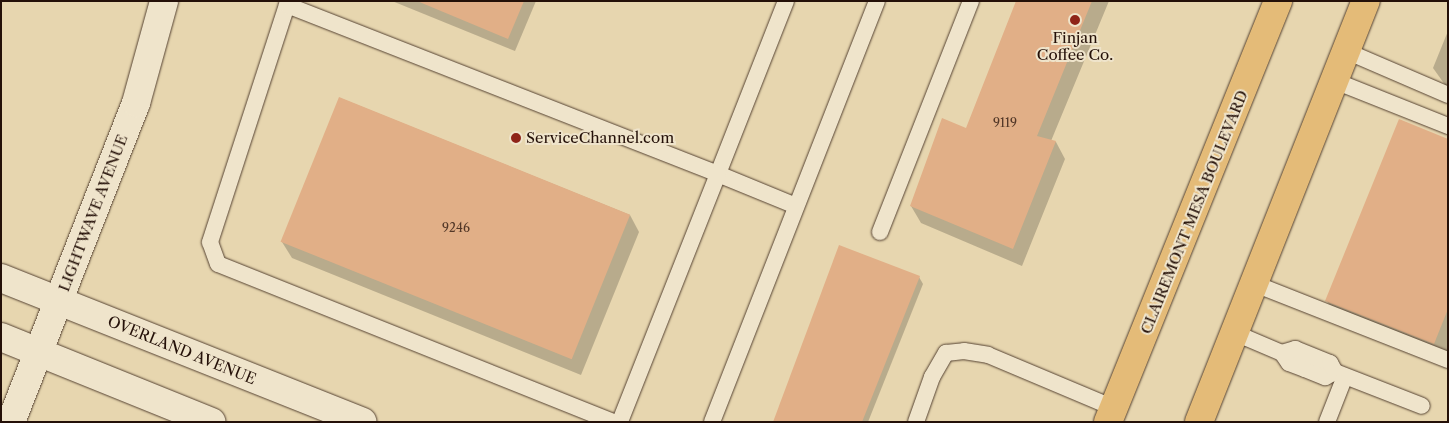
<!DOCTYPE html>
<style>
body{margin:0}
#map{position:relative;width:1449px;height:423px;overflow:hidden;background:#e7d6af;font-family:"Libre Caslon Text",serif}
div>[style]{position:absolute}
[style*='--x']{left:calc(var(--x)*1px);top:calc(var(--y)*1px);width:calc(var(--w)*1px);rotate:calc(var(--a)*1deg)}
.shadow>*{inset:0;background:#0003}
.building>*{inset:0;background:#e1af87;transform-origin:0 0}
.roads{filter:drop-shadow(0 0 1px #554232) drop-shadow(0 0 1px #554232)}
.service>*{height:16px;margin:-8px;padding:0 8px;transform-origin:8px;border-radius:8px;background:#efe4cb}
.tertiary>*{height:28px;margin:-14px;padding:0 14px;transform-origin:14px;border-radius:14px;background:#efe4cb}
.secondary>*{height:28px;margin:-14px;padding:0 14px;transform-origin:14px;border-radius:14px;background:#efe4cb}
.primary>*{height:28px;margin:-14px;padding:0 14px;transform-origin:14px;border-radius:14px;background:#e4bb78}
.dots>*{width:14px;height:14px;translate:-50% -50%;box-sizing:border-box;border:2px solid #efe4cb;border-radius:50%}
span{translate:-50% -50%;white-space:nowrap;text-align:center;line-height:1.15;-webkit-text-stroke:4px #efe4cb;paint-order:stroke}
.number-label{font-size:12px;color:#533828}
.number-label span{-webkit-text-stroke-width:0}
.poi-label{font-size:15px;color:#241008}
.left{translate:0 -50%;text-align:left}
.street-label{font-size:15px;color:#241008}
.frame{position:absolute;inset:0;border:2px solid #241008;pointer-events:none}
</style>
<div id="map">
<div class="shadow">
<i style="clip-path:polygon(392px 1px,536px 1px,515px 51px)"></i>
<i style="clip-path:polygon(1017px 1px,1109px 1px,1051px 141px,1056px 142px,1065px 159px,1022px 266px,921px 223px,911px 206px,967px 129px)"></i>
<i style="clip-path:polygon(1448px 31px,1448px 89px,1433px 68px)"></i>
<i style="clip-path:polygon(340px 98px,630px 215px,639px 232px,581px 375px,292px 258px,282px 242px)"></i>
<i style="clip-path:polygon(1448px 140px,1448px 355px,1338px 320px,1327px 301px)"></i>
<i style="clip-path:polygon(919px 277px,923px 284px,868px 422px,774px 422px)"></i>
</div>
<div class="building">
<i style="clip-path:polygon(417px 1px,524px 1px,508px 39px)"></i>
<i style="clip-path:polygon(1016px 1px,1092px 1px,1037px 136px,1056px 141px,1013px 249px,910px 206px,942px 118px,966px 128px)"></i>
<i style="left:339px;top:97px;width:314px;height:156px;rotate:22deg"></i>
<i style="clip-path:polygon(1399px 119px,1448px 139px,1448px 309px,1434px 344px,1325px 301px)"></i>
<i style="clip-path:polygon(839px 245px,920px 276px,862px 422px,773px 422px)"></i>
</div>
<div class="roads">
<div class="service">
<i style="--x:786;--y:1;--w:186;--a:111.5"></i>
<i style="--x:718;--y:174;--w:84;--a:22.3"></i>
<i style="--x:1346;--y:51;--w:111;--a:23.3"></i>
<i style="--x:1335;--y:81;--w:122;--a:21.7"></i>
<i style="--x:880;--y:232;--w:248;--a:-68.5"></i>
<i style="--x:1255;--y:284;--w:207;--a:21.5"></i>
<i style="--x:1235;--y:333;--w:51;--a:23.1"></i>
<i style="--x:1282;--y:353;--w:12;--a:55"></i>
<i style="--x:1289;--y:363;--w:17;--a:21"></i>
<i style="--x:1305;--y:369;--w:22;--a:22"></i>
<i style="--x:1325;--y:377;--w:11;--a:-27"></i>
<i style="--x:1282;--y:353;--w:14;--a:-17"></i>
<i style="--x:1295;--y:349;--w:38;--a:22"></i>
<i style="--x:1330;--y:363;--w:10;--a:61"></i>
<i style="--x:1335;--y:372;--w:93;--a:21.3"></i>
<i style="--x:613;--y:422;--w:425;--a:-158.2"></i>
<i style="--x:218;--y:264;--w:23;--a:-110"></i>
<i style="--x:210;--y:242;--w:249;--a:-72"></i>
<i style="--x:287;--y:5;--w:463;--a:21.4"></i>
<i style="--x:718;--y:174;--w:267;--a:111.6"></i>
<i style="--x:712;--y:422;--w:452;--a:-68.6"></i>
<i style="--x:916;--y:422;--w:48;--a:-70.4"></i>
<i style="--x:932;--y:377;--w:28;--a:-60"></i>
<i style="--x:946;--y:353;--w:18;--a:-6"></i>
<i style="--x:964;--y:351;--w:24;--a:9"></i>
<i style="--x:988;--y:355;--w:137;--a:22.8"></i>
<i style="--x:1327;--y:422;--w:49;--a:-68.6"></i>
</div>
<div class="tertiary">
<i style="--x:1;--y:278;--w:389;--a:21.7"></i>
<i style="--x:1;--y:337;--w:227;--a:22"></i>
</div>
<div class="secondary">
<i style="--x:11;--y:422;--w:343;--a:-68.6"></i>
<i style="--x:136;--y:103;--w:106;--a:-74.6"></i>
</div>
<div class="primary">
<i style="--x:1108;--y:422;--w:454;--a:-68"></i>
<i style="--x:1199;--y:422;--w:453;--a:-68.4"></i>
</div>
</div>
<div class="dots">
<i style="left:1075px;top:20px;background:#8f2418"></i>
<i style="left:516px;top:138px;background:#8f2418"></i>
</div>
<div class="number-label">
<span style="left:1005px;top:123px">9119</span>
<span style="left:456px;top:228px">9246</span>
</div>
<div class="poi-label">
<span style="left:1075px;top:46px">Finjan<br>Coffee Co.</span>
<span class="left" style="left:526px;top:138px">ServiceChannel.com</span>
</div>
<div class="street-label">
<span style="left:1194px;top:212px;rotate:-68deg">CLAIREMONT MESA BOULEVARD</span>
<span style="left:93px;top:213px;rotate:-69deg">LIGHTWAVE AVENUE</span>
<span style="left:182px;top:350px;rotate:22deg">OVERLAND AVENUE</span>
</div>
<div class="frame"></div>
</div>
